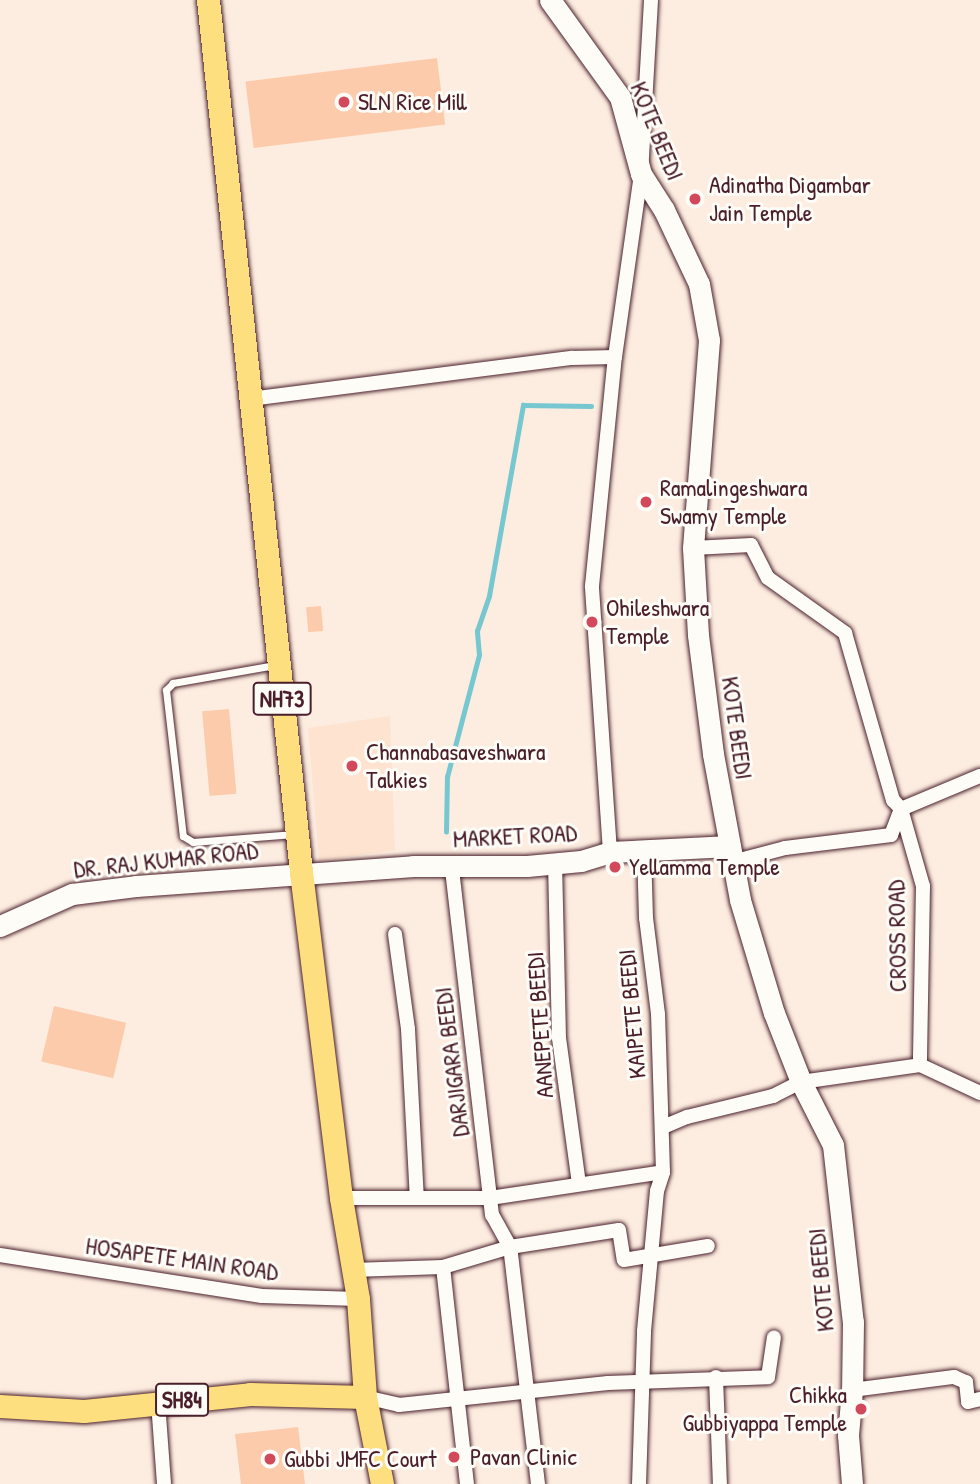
<!DOCTYPE html>
<style>
body{margin:0}
#map{position:relative;width:980px;height:1484px;overflow:hidden;background:#fdede0;font-family:"Patrick Hand",sans-serif}
div>[style]{position:absolute}
[style*='--x']{left:calc(var(--x)*1px);top:calc(var(--y)*1px);width:calc(var(--w)*1px);rotate:calc(var(--a)*1deg)}
.built>*{inset:0;background:#fde3d0}
.stream>*{height:4.5px;margin:-2.25px;padding:0 2.25px;transform-origin:2.25px;border-radius:2.25px;background:#76c7cf}
.building>*{inset:0;background:#fccbac;transform-origin:0 0}
.roads{filter:drop-shadow(0 0 2px #4a1f2b) drop-shadow(0 0 2px #4a1f2b)}
.lane>*{height:7px;margin:-3.5px;padding:0 3.5px;transform-origin:3.5px;border-radius:3.5px;background:#fdfcf7}
.street>*{height:14px;margin:-7px;padding:0 7px;transform-origin:7px;border-radius:7px;background:#fdfcf7}
.secondary>*{height:21px;margin:-10.5px;padding:0 10.5px;transform-origin:10.5px;border-radius:10.5px;background:#fdfcf7}
.primary>*{height:23px;margin:-11.5px;padding:0 11.5px;transform-origin:11.5px;border-radius:11.5px;background:#fedf80}
.dots>*{width:19px;height:19px;translate:-50% -50%;box-sizing:border-box;border:4px solid #fdfcf7;border-radius:50%}
span{translate:-50% -50%;white-space:nowrap;text-align:center;line-height:1.15;-webkit-text-stroke:6px #fdfcf7;paint-order:stroke}
.shield-label span{padding:2px 5px;background:#fdfcf7;border:2px solid;border-radius:5px;-webkit-text-stroke-width:0}
.shield-label{font-size:23px;color:#4a1f2b;font-weight:700}
.poi-label{font-size:24px;color:#4a1f2b}
.left{translate:0 -50%;text-align:left}
.right{translate:-100% -50%;text-align:right}
.street-label{font-size:24px;color:#4a1f2b}
</style>
<div id="map">
<div class="built">
<i style="clip-path:polygon(390px 716px,395px 850px,319px 861px,308px 728px)"></i>
</div>
<div class="stream">
<i style="--x:446;--y:832;--w:55;--a:-89"></i>
<i style="--x:447;--y:777;--w:126;--a:-75.3"></i>
<i style="--x:479;--y:655;--w:24;--a:-95"></i>
<i style="--x:477;--y:631;--w:37;--a:-71"></i>
<i style="--x:489;--y:596;--w:194;--a:-79.9"></i>
<i style="--x:523;--y:405;--w:68;--a:0.8"></i>
</div>
<div class="building">
<i style="left:437px;top:58px;width:67px;height:193px;rotate:83deg"></i>
<i style="left:321px;top:606px;width:25px;height:15px;rotate:85deg"></i>
<i style="left:229px;top:709px;width:85px;height:27px;rotate:85deg"></i>
<i style="left:54px;top:1006px;width:74px;height:57px;rotate:13deg"></i>
<i style="clip-path:polygon(298px 1427px,305px 1484px,241px 1484px,235px 1434px)"></i>
</div>
<div class="roads">
<div class="lane">
<i style="--x:275;--y:665;--w:104;--a:170"></i>
<i style="--x:173;--y:683;--w:10;--a:135"></i>
<i style="--x:166;--y:690;--w:147;--a:83.4"></i>
<i style="--x:183;--y:836;--w:12;--a:31"></i>
<i style="--x:193;--y:842;--w:101;--a:-4.5"></i>
</div>
<div class="street">
<i style="--x:250;--y:399;--w:325;--a:-7.3"></i>
<i style="--x:572;--y:358;--w:43;--a:-1.3"></i>
<i style="--x:693;--y:548;--w:58;--a:-3"></i>
<i style="--x:751;--y:545;--w:37;--a:63"></i>
<i style="--x:768;--y:578;--w:95;--a:35.5"></i>
<i style="--x:845;--y:633;--w:174;--a:74"></i>
<i style="--x:893;--y:800;--w:12;--a:48"></i>
<i style="--x:901;--y:809;--w:80;--a:74.1"></i>
<i style="--x:923;--y:886;--w:179;--a:91"></i>
<i style="--x:610;--y:852;--w:267;--a:-93.9"></i>
<i style="--x:592;--y:586;--w:230;--a:-84.3"></i>
<i style="--x:615;--y:357;--w:185;--a:-81.9"></i>
<i style="--x:641;--y:174;--w:174;--a:-86.7"></i>
<i style="--x:555;--y:862;--w:176;--a:88.7"></i>
<i style="--x:559;--y:1038;--w:147;--a:82.2"></i>
<i style="--x:732;--y:862;--w:55;--a:-14.8"></i>
<i style="--x:785;--y:848;--w:107;--a:-7"></i>
<i style="--x:891;--y:835;--w:28;--a:-69"></i>
<i style="--x:901;--y:809;--w:86;--a:-22.7"></i>
<i style="--x:395;--y:934;--w:96;--a:82.2"></i>
<i style="--x:408;--y:1029;--w:169;--a:87"></i>
<i style="--x:663;--y:1127;--w:26;--a:-23"></i>
<i style="--x:687;--y:1117;--w:89;--a:-13.7"></i>
<i style="--x:773;--y:1096;--w:31;--a:-27"></i>
<i style="--x:801;--y:1082;--w:120;--a:-8.1"></i>
<i style="--x:920;--y:1065;--w:66;--a:25"></i>
<i style="--x:341;--y:1198;--w:149;--a:0"></i>
<i style="--x:490;--y:1198;--w:175;--a:-8.5"></i>
<i style="--x:0;--y:1255;--w:265;--a:8.9"></i>
<i style="--x:262;--y:1296;--w:96;--a:1.8"></i>
<i style="--x:443;--y:1267;--w:218;--a:83.7"></i>
<i style="--x:352;--y:1270;--w:91;--a:-1.9"></i>
<i style="--x:443;--y:1267;--w:70;--a:-16.6"></i>
<i style="--x:510;--y:1247;--w:37;--a:-119"></i>
<i style="--x:492;--y:1215;--w:350;--a:-96.6"></i>
<i style="--x:716;--y:1377;--w:107;--a:87.9"></i>
<i style="--x:852;--y:1390;--w:103;--a:-7.3"></i>
<i style="--x:954;--y:1377;--w:13;--a:23"></i>
<i style="--x:966;--y:1382;--w:20;--a:84"></i>
<i style="--x:968;--y:1402;--w:12;--a:-14"></i>
<i style="--x:365;--y:1397;--w:35;--a:13"></i>
<i style="--x:399;--y:1405;--w:210;--a:-6"></i>
<i style="--x:608;--y:1383;--w:160;--a:-2.1"></i>
<i style="--x:768;--y:1377;--w:40;--a:-81.5"></i>
<i style="--x:158;--y:1402;--w:82;--a:85.8"></i>
<i style="--x:538;--y:1484;--w:239;--a:-96.7"></i>
<i style="--x:510;--y:1247;--w:110;--a:-8.9"></i>
<i style="--x:619;--y:1230;--w:30;--a:81"></i>
<i style="--x:624;--y:1260;--w:85;--a:-9.5"></i>
<i style="--x:639;--y:1484;--w:153;--a:-88.1"></i>
<i style="--x:644;--y:1331;--w:141;--a:-84.7"></i>
<i style="--x:657;--y:1191;--w:20;--a:-72"></i>
<i style="--x:663;--y:1172;--w:158;--a:-91.8"></i>
<i style="--x:658;--y:1014;--w:97;--a:-97.1"></i>
<i style="--x:646;--y:918;--w:66;--a:-91.7"></i>
</div>
<div class="secondary">
<i style="--x:550;--y:0;--w:120;--a:54.2"></i>
<i style="--x:620;--y:97;--w:80;--a:74.7"></i>
<i style="--x:641;--y:174;--w:43;--a:57.4"></i>
<i style="--x:664;--y:210;--w:82;--a:64.7"></i>
<i style="--x:699;--y:284;--w:57;--a:79.9"></i>
<i style="--x:709;--y:340;--w:209;--a:94.4"></i>
<i style="--x:693;--y:548;--w:87;--a:86.7"></i>
<i style="--x:698;--y:635;--w:120;--a:82.8"></i>
<i style="--x:713;--y:754;--w:148;--a:79.5"></i>
<i style="--x:740;--y:900;--w:118;--a:73.3"></i>
<i style="--x:774;--y:1013;--w:74;--a:68.6"></i>
<i style="--x:801;--y:1082;--w:71;--a:63.1"></i>
<i style="--x:833;--y:1145;--w:178;--a:83.6"></i>
<i style="--x:853;--y:1322;--w:68;--a:90.8"></i>
<i style="--x:852;--y:1390;--w:45;--a:95.1"></i>
<i style="--x:848;--y:1435;--w:49;--a:85.3"></i>
<i style="--x:0;--y:926;--w:79;--a:-24"></i>
<i style="--x:72;--y:894;--w:64;--a:-7.1"></i>
<i style="--x:136;--y:886;--w:278;--a:-4.1"></i>
<i style="--x:413;--y:866;--w:114;--a:0"></i>
<i style="--x:527;--y:866;--w:54;--a:-5.3"></i>
<i style="--x:581;--y:861;--w:30;--a:-17"></i>
<i style="--x:610;--y:852;--w:120;--a:-2.9"></i>
</div>
<div class="primary">
<i style="--x:208;--y:0;--w:877;--a:83.91"></i>
<i style="--x:301;--y:872;--w:328;--a:83"></i>
<i style="--x:341;--y:1198;--w:102;--a:80.4"></i>
<i style="--x:358;--y:1299;--w:98;--a:85.9"></i>
<i style="--x:365;--y:1397;--w:89;--a:78.9"></i>
<i style="--x:0;--y:1406;--w:84;--a:3.4"></i>
<i style="--x:84;--y:1411;--w:167;--a:-5.8"></i>
<i style="--x:250;--y:1394;--w:115;--a:1.5"></i>
</div>
</div>
<div class="dots">
<i style="left:344px;top:102px;background:#d1495b"></i>
<i style="left:695px;top:199px;background:#d1495b"></i>
<i style="left:646px;top:502px;background:#d1495b"></i>
<i style="left:592px;top:622px;background:#d1495b"></i>
<i style="left:352px;top:766px;background:#d1495b"></i>
<i style="left:615px;top:867px;background:#d1495b"></i>
<i style="left:861px;top:1409px;background:#d1495b"></i>
<i style="left:454px;top:1457px;background:#d1495b"></i>
<i style="left:270px;top:1459px;background:#d1495b"></i>
</div>
<div class="shield-label">
<span style="left:282px;top:699px">NH73</span>
<span style="left:182px;top:1400px">SH84</span>
</div>
<div class="poi-label">
<span class="left" style="left:358px;top:102px">SLN Rice Mill</span>
<span class="left" style="left:709px;top:199px">Adinatha Digambar<br>Jain Temple</span>
<span class="left" style="left:660px;top:502px">Ramalingeshwara<br>Swamy Temple</span>
<span class="left" style="left:606px;top:622px">Ohileshwara<br>Temple</span>
<span class="left" style="left:366px;top:766px">Channabasaveshwara<br>Talkies</span>
<span class="left" style="left:629px;top:867px">Yellamma Temple</span>
<span class="right" style="left:847px;top:1409px">Chikka<br>Gubbiyappa Temple</span>
<span class="left" style="left:470px;top:1457px">Pavan Clinic</span>
<span class="left" style="left:284px;top:1459px">Gubbi JMFC Court</span>
</div>
<div class="street-label">
<span style="left:657px;top:131px;rotate:68deg">KOTE BEEDI</span>
<span style="left:737px;top:728px;rotate:82deg">KOTE BEEDI</span>
<span style="left:515px;top:836px;rotate:-3deg">MARKET ROAD</span>
<span style="left:166px;top:860px;rotate:-6deg">DR. RAJ KUMAR ROAD</span>
<span style="left:897px;top:936px;rotate:-91deg">CROSS ROAD</span>
<span style="left:632px;top:1014px;rotate:-95deg">KAIPETE BEEDI</span>
<span style="left:540px;top:1025px;rotate:-94deg">AANEPETE BEEDI</span>
<span style="left:452px;top:1062px;rotate:-97deg">DARJIGARA BEEDI</span>
<span style="left:182px;top:1259px;rotate:8deg">HOSAPETE MAIN ROAD</span>
<span style="left:821px;top:1280px;rotate:-95deg">KOTE BEEDI</span>
</div>
</div>
